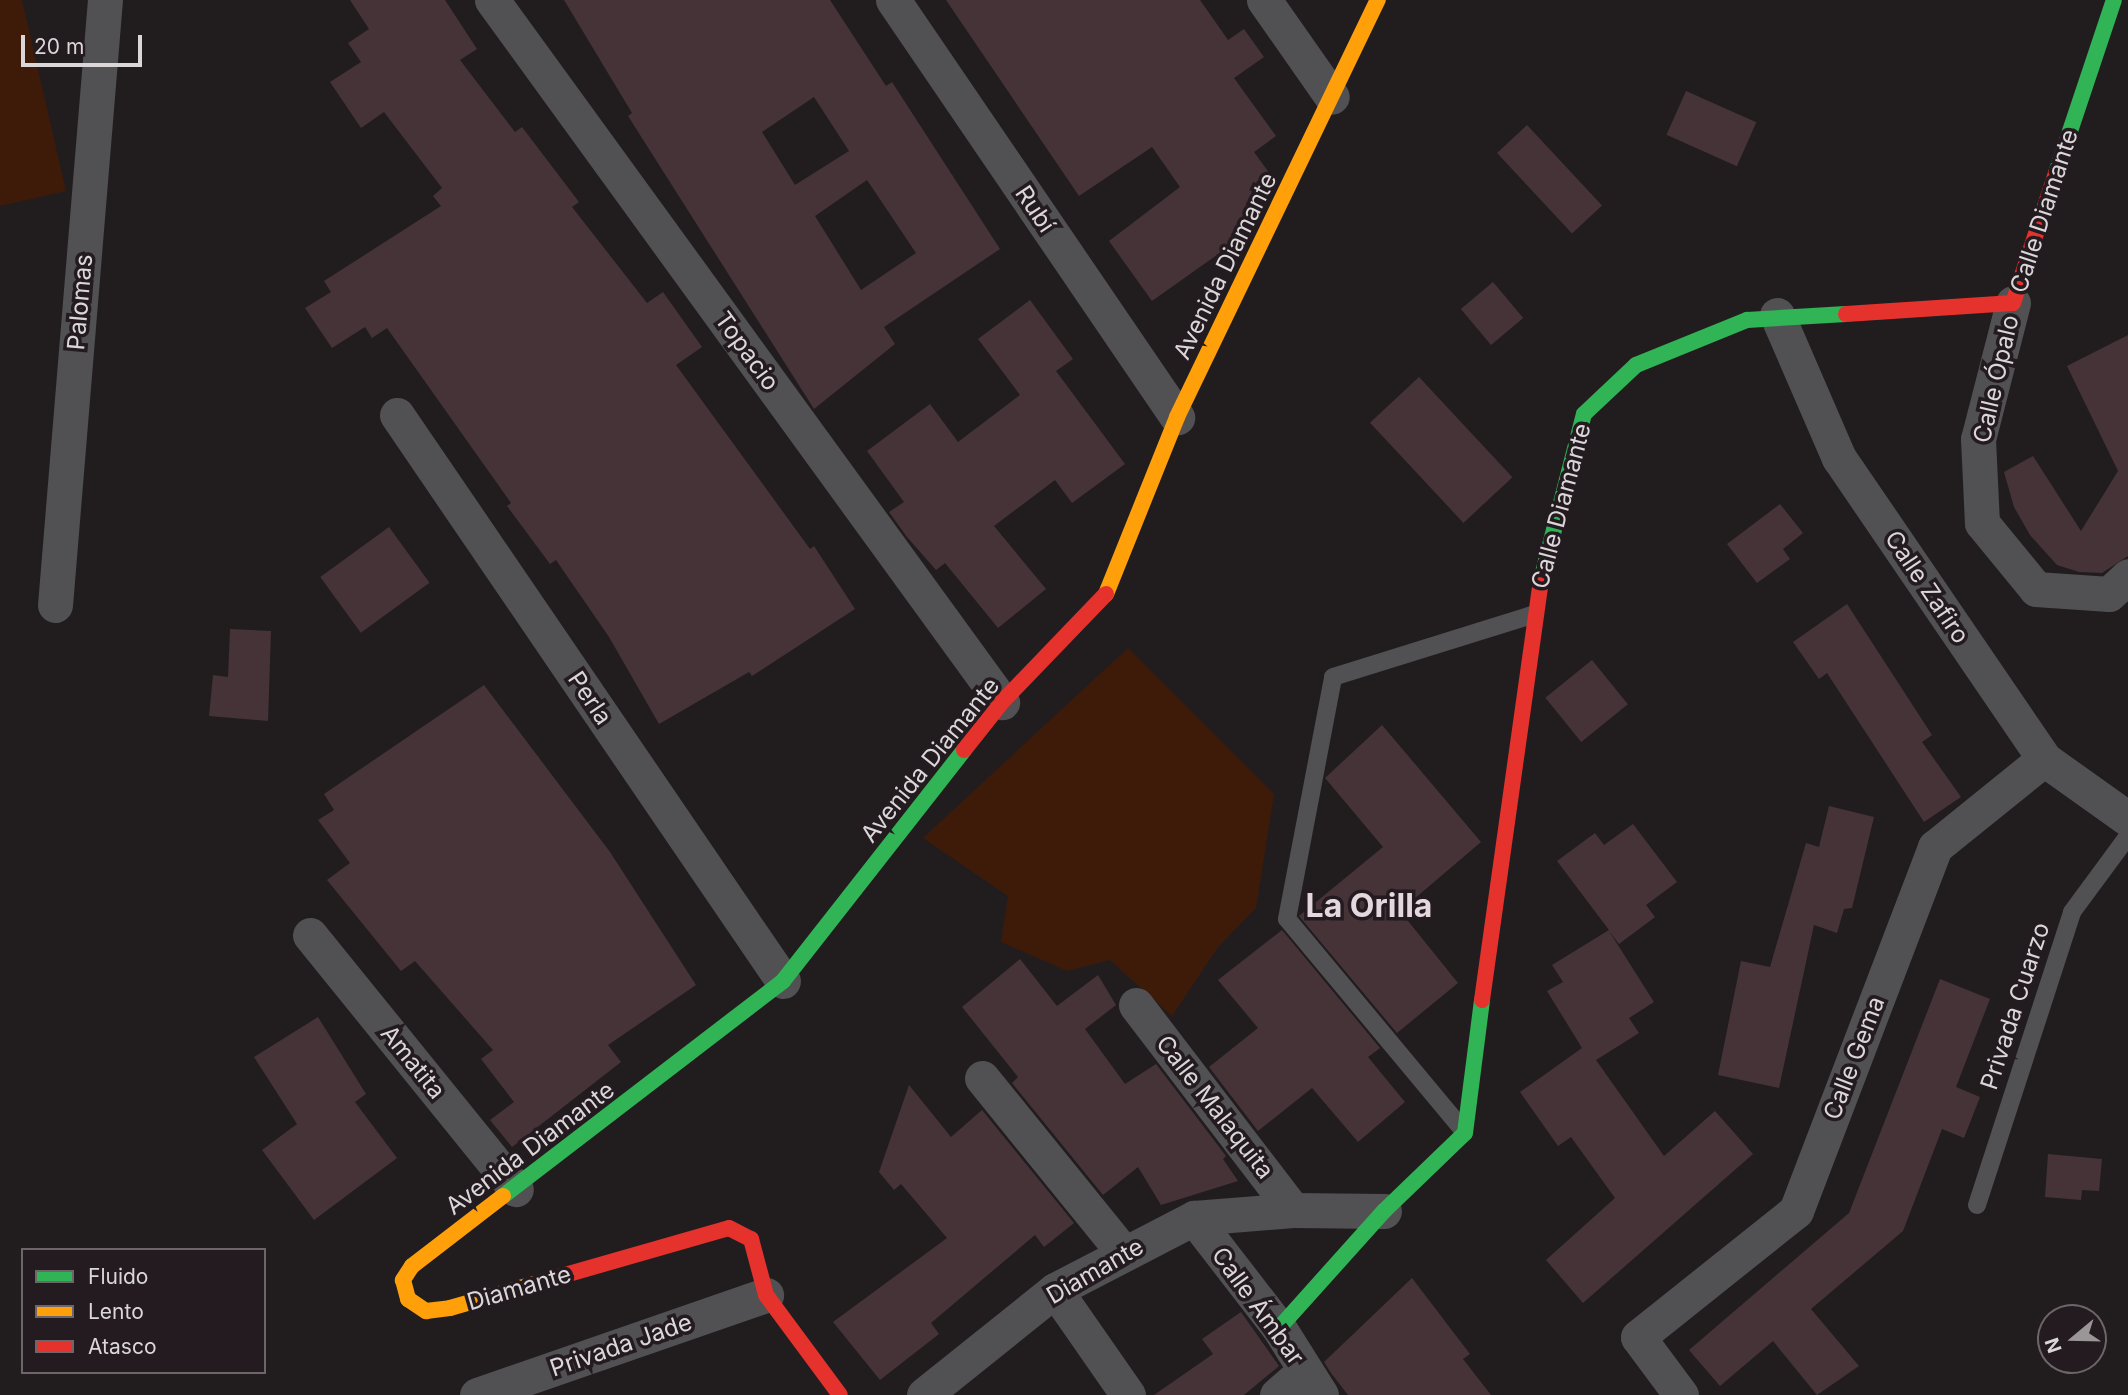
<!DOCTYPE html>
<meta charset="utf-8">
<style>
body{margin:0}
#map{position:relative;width:2128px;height:1395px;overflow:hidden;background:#211d1f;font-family:Inter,sans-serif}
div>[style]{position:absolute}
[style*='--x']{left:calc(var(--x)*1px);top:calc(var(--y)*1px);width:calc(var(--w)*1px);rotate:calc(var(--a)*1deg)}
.green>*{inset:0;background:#3e1b09}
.building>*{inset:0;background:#453338;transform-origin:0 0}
.lane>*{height:18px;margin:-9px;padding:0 9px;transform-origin:9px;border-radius:9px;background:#515052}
.street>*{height:35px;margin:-17.5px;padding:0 17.5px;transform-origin:17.5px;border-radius:17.5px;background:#515052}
.fast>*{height:16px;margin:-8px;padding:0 8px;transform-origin:8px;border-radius:8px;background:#30b455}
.slow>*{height:16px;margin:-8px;padding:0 8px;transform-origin:8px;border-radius:8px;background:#ff9f0a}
.jam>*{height:16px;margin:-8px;padding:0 8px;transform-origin:8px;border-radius:8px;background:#e5322d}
span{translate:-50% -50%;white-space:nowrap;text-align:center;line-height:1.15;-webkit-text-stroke:7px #231b1f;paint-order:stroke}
.street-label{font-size:24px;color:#dbd6d8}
.district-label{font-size:32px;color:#e4d8de;font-weight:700}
.legend{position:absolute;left:21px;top:1248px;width:245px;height:126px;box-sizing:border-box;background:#231b1f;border:2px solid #6d6669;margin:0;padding:9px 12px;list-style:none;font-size:21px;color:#dbd6d8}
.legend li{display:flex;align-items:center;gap:14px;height:35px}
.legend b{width:35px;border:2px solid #6d6669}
.north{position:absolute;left:2037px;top:1304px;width:70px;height:70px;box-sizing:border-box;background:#231b1f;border:2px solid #6d6669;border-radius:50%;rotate:251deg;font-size:19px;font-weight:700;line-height:28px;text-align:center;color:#dbd6d8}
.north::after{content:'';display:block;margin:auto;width:24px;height:32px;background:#9a9597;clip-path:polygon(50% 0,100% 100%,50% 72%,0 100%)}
.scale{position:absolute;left:21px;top:35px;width:121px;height:32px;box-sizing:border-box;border:4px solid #dbd6d8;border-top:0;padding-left:9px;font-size:21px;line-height:24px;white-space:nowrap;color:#dbd6d8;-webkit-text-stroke:5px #231b1f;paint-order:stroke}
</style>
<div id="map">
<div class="green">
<i style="clip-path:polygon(0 0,22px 0,66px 191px,0 206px)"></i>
<i style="clip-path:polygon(1128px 648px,1274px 794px,1256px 908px,1218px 947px,1172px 1016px,1110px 960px,1067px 971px,1001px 942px,1008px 896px,923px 838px)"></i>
</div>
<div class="building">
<i style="clip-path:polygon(350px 0,445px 0,477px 49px,460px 60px,515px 132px,522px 127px,579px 202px,572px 207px,647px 303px,663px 292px,702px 347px,676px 365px,810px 549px,814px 546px,855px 609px,752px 676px,749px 672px,659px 724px,609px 637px,556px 560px,550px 564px,507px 506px,511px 503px,387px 328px,372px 338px,365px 327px,332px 348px,305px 308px,331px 292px,324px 281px,441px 206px,433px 196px,442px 188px,384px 112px,361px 128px,330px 82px,361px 62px,348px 43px,369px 29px)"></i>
<i style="clip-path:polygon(evenodd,564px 0,830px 0,886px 86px,892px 82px,1000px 249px,884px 327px,895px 344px,814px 409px,628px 116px,632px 113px,564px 0,814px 97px,849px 151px,795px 185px,762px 132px,814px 97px,564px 0,867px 180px,916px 253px,861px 290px,815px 216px,867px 180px)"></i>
<i style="clip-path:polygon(946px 0,1200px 0,1228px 40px,1244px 29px,1264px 57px,1234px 78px,1276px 136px,1254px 152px,1270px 174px,1238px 240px,1152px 301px,1109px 241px,1180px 187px,1152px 147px,1079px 196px)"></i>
<i style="left:1686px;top:91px;width:77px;height:48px;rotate:24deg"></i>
<i style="left:1527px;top:125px;width:110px;height:41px;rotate:47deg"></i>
<i style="left:1493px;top:282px;width:47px;height:42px;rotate:50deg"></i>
<i style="clip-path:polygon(1030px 300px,1073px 359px,1056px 371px,1125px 464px,1072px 503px,1055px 480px,994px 526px,1046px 589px,998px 628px,945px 563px,936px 570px,907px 537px,889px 512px,904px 502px,867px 451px,930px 404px,958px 442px,1020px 395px,978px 339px)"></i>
<i style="clip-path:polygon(2128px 335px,2128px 556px,2102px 573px,2079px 572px,2057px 565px,2030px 535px,2014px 507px,2004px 472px,2033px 456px,2081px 531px,2118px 471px,2067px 366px)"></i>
<i style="left:1419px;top:377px;width:137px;height:67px;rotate:47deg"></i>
<i style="clip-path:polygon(1780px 504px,1803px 533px,1783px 549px,1790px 559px,1757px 583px,1727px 544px)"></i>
<i style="left:389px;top:527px;width:69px;height:85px;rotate:54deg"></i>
<i style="clip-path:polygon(1847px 604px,1932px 735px,1922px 742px,1961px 797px,1924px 822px,1827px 673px,1819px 679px,1793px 642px)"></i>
<i style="clip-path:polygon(230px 629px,271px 631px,268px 721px,209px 716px,213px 675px,228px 677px)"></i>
<i style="left:1592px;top:660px;width:57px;height:60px;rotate:51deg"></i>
<i style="clip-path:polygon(484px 685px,610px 852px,696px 985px,608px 1045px,621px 1062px,512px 1147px,490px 1120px,514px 1102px,481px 1059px,493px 1050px,415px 961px,401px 971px,327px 880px,350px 863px,318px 820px,334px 810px,324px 794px)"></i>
<i style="clip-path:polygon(1382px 725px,1481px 842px,1400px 911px,1458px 983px,1397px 1033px,1299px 916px,1383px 847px,1325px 778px)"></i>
<i style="clip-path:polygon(1829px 806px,1874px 817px,1852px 908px,1844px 909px,1837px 933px,1814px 925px,1779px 1088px,1718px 1075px,1741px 961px,1770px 967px,1806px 843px,1819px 847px)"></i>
<i style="clip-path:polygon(1633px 824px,1677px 882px,1646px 905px,1655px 917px,1619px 944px,1609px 931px,1654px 1002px,1629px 1018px,1639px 1033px,1596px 1060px,1664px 1156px,1715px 1111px,1753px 1154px,1583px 1303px,1546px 1260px,1615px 1198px,1571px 1137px,1558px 1146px,1520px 1092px,1582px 1048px,1547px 991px,1563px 982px,1552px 965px,1609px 930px,1557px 861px,1595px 833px,1604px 845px)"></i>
<i style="clip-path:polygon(1282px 930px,1380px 1048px,1368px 1057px,1405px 1102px,1358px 1142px,1312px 1088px,1258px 1131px,1209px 1067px,1258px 1028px,1218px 980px)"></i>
<i style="clip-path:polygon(1020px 959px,1057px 1006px,1098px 975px,1116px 1005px,1085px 1029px,1125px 1084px,1156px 1064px,1226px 1156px,1223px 1159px,1238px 1181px,1161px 1205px,1138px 1167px,1103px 1195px,1012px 1083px,1018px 1077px,962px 1007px)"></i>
<i style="clip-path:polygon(1940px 979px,1990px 999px,1956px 1087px,1980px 1097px,1964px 1138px,1942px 1129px,1903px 1231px,1811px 1309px,1859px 1366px,1817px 1395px,1773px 1341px,1720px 1386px,1689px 1350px,1849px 1213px)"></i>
<i style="clip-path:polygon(318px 1017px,366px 1094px,355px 1102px,397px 1158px,314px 1220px,262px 1150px,297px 1124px,254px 1057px)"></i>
<i style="clip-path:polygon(909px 1085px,951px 1137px,982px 1110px,1074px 1223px,1044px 1247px,1035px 1235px,931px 1323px,939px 1334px,880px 1380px,833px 1322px,947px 1238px,901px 1184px,894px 1190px,879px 1172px)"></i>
<i style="clip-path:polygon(2048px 1154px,2102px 1159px,2099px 1191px,2082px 1190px,2081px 1200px,2045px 1197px)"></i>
<i style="clip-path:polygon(1412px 1278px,1470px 1354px,1463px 1359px,1491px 1395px,1348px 1395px,1331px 1373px,1324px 1362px)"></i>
<i style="clip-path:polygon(1241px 1312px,1279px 1366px,1244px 1395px,1154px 1395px,1213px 1354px,1202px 1339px)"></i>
</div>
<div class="lane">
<i style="--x:1463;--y:1130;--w:275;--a:-129.8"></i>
<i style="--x:1287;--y:919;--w:246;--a:-79.2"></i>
<i style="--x:1333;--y:677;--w:208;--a:-17.3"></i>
<i style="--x:1977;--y:1205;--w:308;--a:-72"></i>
<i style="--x:2072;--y:912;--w:94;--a:-53.6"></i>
</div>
<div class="street">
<i style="--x:492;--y:0;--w:868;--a:54"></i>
<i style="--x:893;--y:0;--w:505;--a:55.74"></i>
<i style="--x:1264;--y:0;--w:118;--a:55"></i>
<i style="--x:2013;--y:303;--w:140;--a:104.4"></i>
<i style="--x:1978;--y:439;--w:84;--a:87.3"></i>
<i style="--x:1982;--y:523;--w:85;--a:50.7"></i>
<i style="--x:2036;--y:589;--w:73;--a:3.9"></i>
<i style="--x:2109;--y:594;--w:26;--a:-43"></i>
<i style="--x:1777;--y:315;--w:156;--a:66.6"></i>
<i style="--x:1839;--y:458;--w:364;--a:55.7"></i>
<i style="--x:2044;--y:759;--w:103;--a:35.5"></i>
<i style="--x:397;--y:415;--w:685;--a:55.71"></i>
<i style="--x:55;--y:605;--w:607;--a:-85.28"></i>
<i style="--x:310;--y:935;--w:327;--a:51"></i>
<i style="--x:1136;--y:1005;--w:258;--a:52.6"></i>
<i style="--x:982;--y:1078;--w:224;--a:51"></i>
<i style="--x:1194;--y:1218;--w:139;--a:52.3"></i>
<i style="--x:1279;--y:1328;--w:79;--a:57.9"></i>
<i style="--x:1055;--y:1290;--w:128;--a:55.2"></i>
<i style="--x:477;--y:1395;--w:306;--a:-19.1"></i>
<i style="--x:924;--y:1395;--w:168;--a:-38.7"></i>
<i style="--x:1055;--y:1290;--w:157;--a:-27.4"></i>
<i style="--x:1194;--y:1218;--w:99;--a:-4.6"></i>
<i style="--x:1293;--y:1210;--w:91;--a:0.6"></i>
<i style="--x:1277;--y:1395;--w:37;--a:-41"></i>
<i style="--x:1681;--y:1395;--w:72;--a:-126.6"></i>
<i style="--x:1638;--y:1337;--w:202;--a:-38.6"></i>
<i style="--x:1796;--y:1211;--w:390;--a:-69.1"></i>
<i style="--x:1935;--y:847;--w:140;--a:-38.9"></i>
</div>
<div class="fast">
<i style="--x:2056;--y:173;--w:182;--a:-71.5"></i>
<i style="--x:1541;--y:580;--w:171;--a:-75.5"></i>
<i style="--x:1584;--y:414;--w:71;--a:-43.3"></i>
<i style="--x:1636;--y:365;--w:120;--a:-22.1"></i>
<i style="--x:1747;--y:320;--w:99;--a:-3.5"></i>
<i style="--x:503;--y:1196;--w:353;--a:-37.5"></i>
<i style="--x:783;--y:981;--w:293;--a:-51.9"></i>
<i style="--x:1279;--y:1328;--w:157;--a:-48.1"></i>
<i style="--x:1384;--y:1211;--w:112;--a:-43.9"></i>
<i style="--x:1465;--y:1133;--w:134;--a:-82.7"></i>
</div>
<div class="slow">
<i style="--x:1106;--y:594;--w:191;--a:-68.1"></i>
<i style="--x:1177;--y:417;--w:463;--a:-64.3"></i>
<i style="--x:503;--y:1196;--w:115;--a:142.4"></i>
<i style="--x:412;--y:1266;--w:17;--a:123"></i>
<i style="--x:403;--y:1280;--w:20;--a:75"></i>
<i style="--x:408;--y:1299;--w:22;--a:34"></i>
<i style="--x:426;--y:1311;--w:24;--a:-7"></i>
<i style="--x:450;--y:1308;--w:98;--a:-16"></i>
</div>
<div class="jam">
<i style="--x:1846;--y:314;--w:167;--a:-3.8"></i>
<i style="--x:2013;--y:303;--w:137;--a:-71.7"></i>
<i style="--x:964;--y:750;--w:61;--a:-51.6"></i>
<i style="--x:1002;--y:702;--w:150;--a:-46.1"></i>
<i style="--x:1482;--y:1000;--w:424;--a:-82"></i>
<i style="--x:544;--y:1281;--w:192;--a:-16"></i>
<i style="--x:729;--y:1228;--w:25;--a:27"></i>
<i style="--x:751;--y:1239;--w:58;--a:75"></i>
<i style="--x:766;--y:1295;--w:124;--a:53.5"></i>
</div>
<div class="street-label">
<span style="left:1035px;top:209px;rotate:56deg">Rubí</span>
<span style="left:2044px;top:211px;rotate:-72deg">Calle Diamante</span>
<span style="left:1225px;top:266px;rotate:-64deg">Avenida Diamante</span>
<span style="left:80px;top:302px;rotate:-85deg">Palomas</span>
<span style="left:747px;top:351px;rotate:54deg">Topacio</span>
<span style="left:1996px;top:379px;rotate:-77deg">Calle Ópalo</span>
<span style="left:1561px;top:506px;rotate:-75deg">Calle Diamante</span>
<span style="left:1927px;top:587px;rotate:56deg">Calle Zafiro</span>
<span style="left:590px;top:698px;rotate:56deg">Perla</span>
<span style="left:930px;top:760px;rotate:-51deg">Avenida Diamante</span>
<span style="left:2015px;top:1006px;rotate:-72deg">Privada Cuarzo</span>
<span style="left:1854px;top:1058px;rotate:-69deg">Calle Gema</span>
<span style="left:413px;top:1062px;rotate:51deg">Amatita</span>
<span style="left:1215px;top:1107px;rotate:52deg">Calle Malaquita</span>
<span style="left:530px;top:1148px;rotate:-37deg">Avenida Diamante</span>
<span style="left:1095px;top:1271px;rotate:-30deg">Diamante</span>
<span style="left:519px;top:1288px;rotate:-16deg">Diamante</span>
<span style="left:1258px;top:1306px;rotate:54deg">Calle Ámbar</span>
<span style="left:621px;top:1345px;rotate:-19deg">Privada Jade</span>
</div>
<div class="district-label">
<span style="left:1369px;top:906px">La Orilla</span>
</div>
<ul class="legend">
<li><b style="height:9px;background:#30b455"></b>Fluido</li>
<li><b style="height:9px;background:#ff9f0a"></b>Lento</li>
<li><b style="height:9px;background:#e5322d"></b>Atasco</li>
</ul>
<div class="north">N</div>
<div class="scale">20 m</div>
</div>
